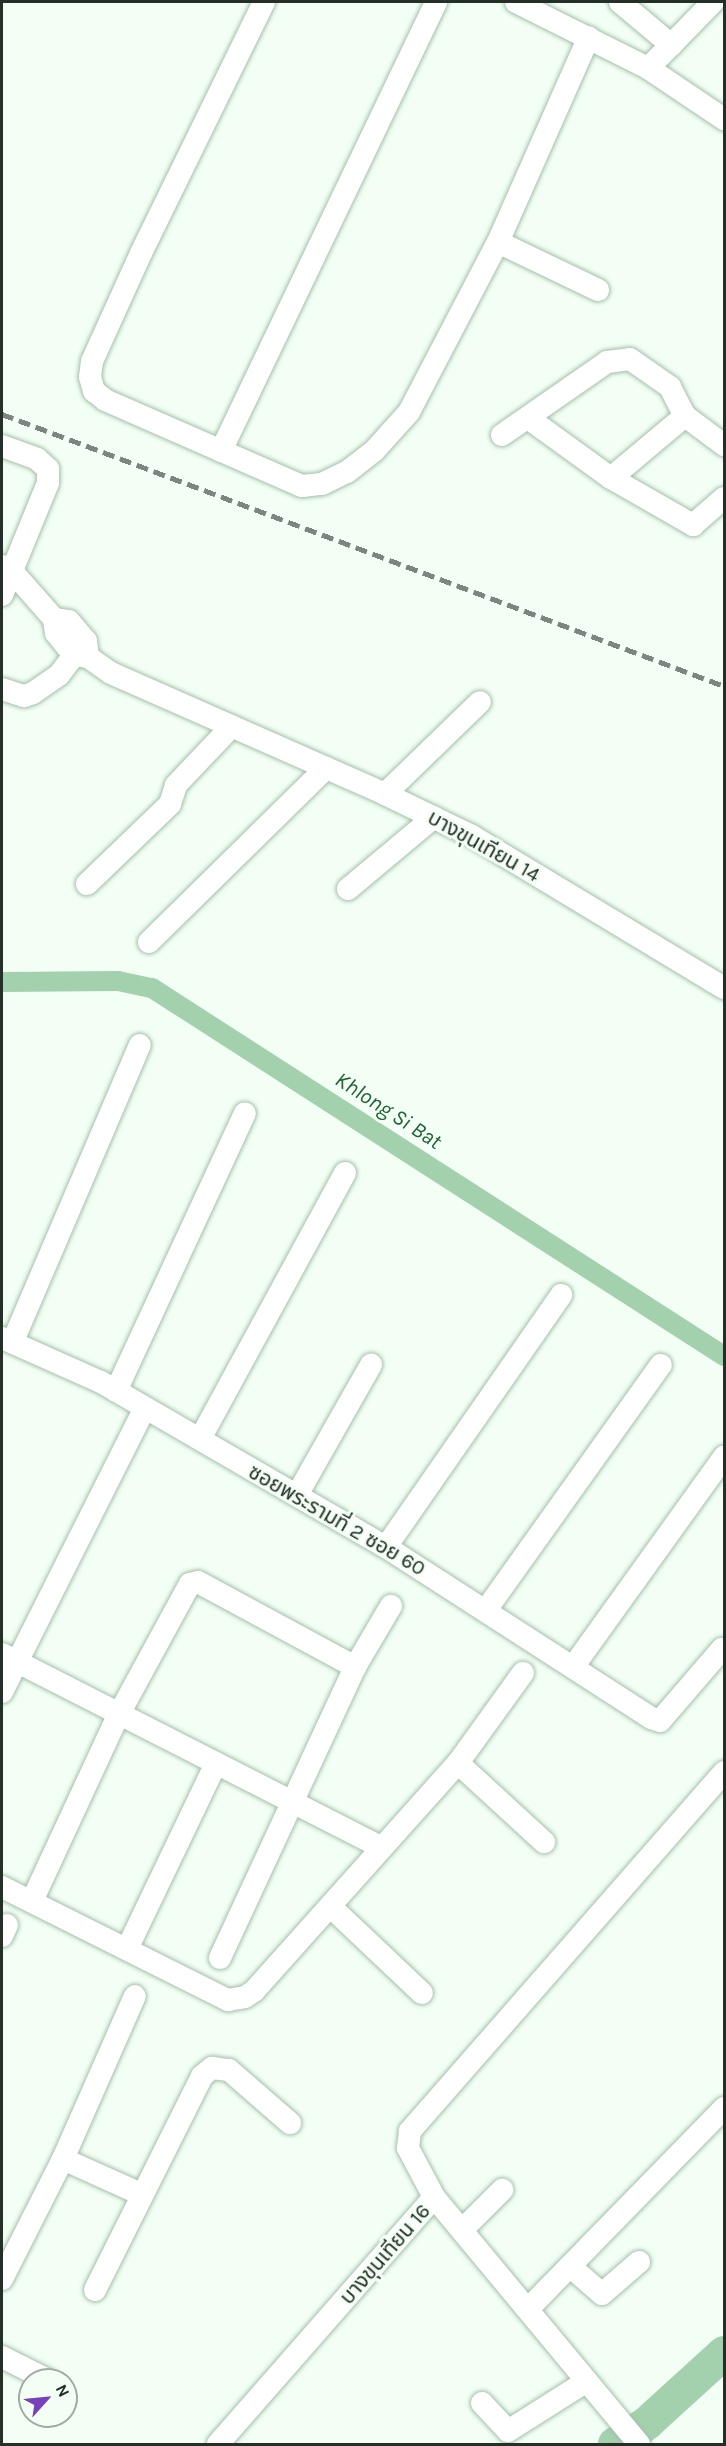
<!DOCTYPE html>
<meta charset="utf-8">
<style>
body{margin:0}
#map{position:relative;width:726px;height:2446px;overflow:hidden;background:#f3fff5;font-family:Karla,"Noto Sans Thai",sans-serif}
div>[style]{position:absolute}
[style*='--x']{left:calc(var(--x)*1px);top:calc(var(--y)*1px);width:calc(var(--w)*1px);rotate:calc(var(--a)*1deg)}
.canal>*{height:20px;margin:-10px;padding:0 10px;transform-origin:10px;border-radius:10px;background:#a4d1ad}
.river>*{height:34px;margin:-17px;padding:0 17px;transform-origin:17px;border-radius:17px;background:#a4d1ad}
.roads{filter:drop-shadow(0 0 2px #a4c0aa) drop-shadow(0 0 2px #a4c0aa)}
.minor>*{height:22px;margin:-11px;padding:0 11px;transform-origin:11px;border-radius:11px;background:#fff}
.rail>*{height:4.5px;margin-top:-2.25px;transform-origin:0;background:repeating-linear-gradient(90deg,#7b877e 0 12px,transparent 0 18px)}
span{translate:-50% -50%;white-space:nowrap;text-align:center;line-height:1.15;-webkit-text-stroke:6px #f3fff5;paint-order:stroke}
.street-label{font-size:21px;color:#242f27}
.water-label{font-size:22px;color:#226336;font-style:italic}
.frame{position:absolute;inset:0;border:3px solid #242f27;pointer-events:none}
.north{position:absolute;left:18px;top:2368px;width:60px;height:60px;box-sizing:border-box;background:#f3fff5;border:2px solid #a0aca3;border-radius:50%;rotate:63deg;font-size:16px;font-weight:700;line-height:24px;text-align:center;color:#242f27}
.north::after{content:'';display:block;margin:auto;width:21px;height:27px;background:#7843ba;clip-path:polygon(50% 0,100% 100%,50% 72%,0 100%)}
</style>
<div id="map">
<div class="canal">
<i style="--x:2;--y:982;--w:116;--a:-0.5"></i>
<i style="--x:118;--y:981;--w:35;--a:12"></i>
<i style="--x:152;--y:988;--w:680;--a:32.76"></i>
</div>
<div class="river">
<i style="--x:615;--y:2444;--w:38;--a:-33"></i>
<i style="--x:647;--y:2423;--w:104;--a:-42.3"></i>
</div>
<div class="roads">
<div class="minor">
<i style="--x:264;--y:2;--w:277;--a:116.1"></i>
<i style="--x:142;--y:251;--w:121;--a:114.4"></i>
<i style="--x:92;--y:361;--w:16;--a:97"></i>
<i style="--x:90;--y:377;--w:15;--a:74"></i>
<i style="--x:94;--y:391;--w:14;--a:39"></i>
<i style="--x:105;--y:400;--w:215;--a:23.6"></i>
<i style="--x:302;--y:486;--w:20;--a:-6"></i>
<i style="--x:322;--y:484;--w:28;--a:-26"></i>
<i style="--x:347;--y:472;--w:34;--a:-38"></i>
<i style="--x:374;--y:451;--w:52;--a:-48.1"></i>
<i style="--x:409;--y:412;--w:192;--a:-62.4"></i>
<i style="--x:498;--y:242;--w:224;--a:-66.1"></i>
<i style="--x:516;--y:2;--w:148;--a:26.6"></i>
<i style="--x:648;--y:68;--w:33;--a:-45"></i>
<i style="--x:620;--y:2;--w:67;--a:40.1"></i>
<i style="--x:671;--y:45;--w:60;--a:-45.7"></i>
<i style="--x:648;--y:68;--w:92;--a:33.9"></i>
<i style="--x:498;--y:242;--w:111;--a:25.6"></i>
<i style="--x:528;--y:418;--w:102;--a:35.9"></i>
<i style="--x:611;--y:478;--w:97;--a:-40"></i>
<i style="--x:502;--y:435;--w:128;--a:-34.8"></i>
<i style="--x:607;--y:362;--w:23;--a:-7"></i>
<i style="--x:630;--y:359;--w:49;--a:35"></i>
<i style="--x:670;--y:387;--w:33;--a:63"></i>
<i style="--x:685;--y:416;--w:49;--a:36.6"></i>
<i style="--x:2;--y:446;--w:37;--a:20"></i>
<i style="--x:37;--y:459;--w:15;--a:42"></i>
<i style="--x:48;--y:469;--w:14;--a:90"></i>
<i style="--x:48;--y:483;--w:121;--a:112.3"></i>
<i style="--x:221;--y:451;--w:498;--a:-64.4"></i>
<i style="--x:611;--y:478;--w:95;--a:29.8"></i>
<i style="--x:693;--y:525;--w:41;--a:-41.1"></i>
<i style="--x:2;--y:566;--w:10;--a:24"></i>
<i style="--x:11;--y:570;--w:65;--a:48.7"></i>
<i style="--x:54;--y:619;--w:14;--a:82"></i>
<i style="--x:56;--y:633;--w:28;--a:51"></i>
<i style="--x:74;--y:655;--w:14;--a:8"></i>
<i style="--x:88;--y:657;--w:28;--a:35"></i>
<i style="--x:111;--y:673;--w:300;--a:23.8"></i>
<i style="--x:385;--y:794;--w:97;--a:25.8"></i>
<i style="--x:472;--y:836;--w:294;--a:31.1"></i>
<i style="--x:54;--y:619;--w:15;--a:8"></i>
<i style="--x:69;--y:621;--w:26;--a:50"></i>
<i style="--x:86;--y:641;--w:16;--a:83"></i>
<i style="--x:2;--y:689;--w:23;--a:18"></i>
<i style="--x:24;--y:696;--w:9;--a:-18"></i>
<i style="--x:33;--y:693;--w:32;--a:-35"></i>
<i style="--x:59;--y:675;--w:25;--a:-53"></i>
<i style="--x:385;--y:794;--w:132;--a:-44.1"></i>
<i style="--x:87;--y:884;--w:115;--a:-43.9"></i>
<i style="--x:170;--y:804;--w:20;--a:-72"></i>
<i style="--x:176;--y:785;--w:81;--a:-46.5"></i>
<i style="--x:348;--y:889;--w:112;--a:-39.9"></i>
<i style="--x:149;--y:942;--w:248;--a:-44.5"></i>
<i style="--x:2;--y:1338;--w:108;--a:24"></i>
<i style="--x:101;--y:1382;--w:329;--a:30.1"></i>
<i style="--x:386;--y:1547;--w:315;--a:32.8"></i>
<i style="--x:651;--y:1718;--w:9;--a:18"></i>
<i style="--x:660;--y:1721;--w:95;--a:-49.3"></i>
<i style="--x:13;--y:1341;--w:322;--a:-66.8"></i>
<i style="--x:116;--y:1391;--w:306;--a:-65.1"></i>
<i style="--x:200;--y:1439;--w:303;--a:-61.4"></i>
<i style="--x:297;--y:1495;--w:150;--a:-60.4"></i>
<i style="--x:386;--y:1547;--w:307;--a:-55.2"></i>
<i style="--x:486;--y:1610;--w:301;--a:-54.5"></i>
<i style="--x:2;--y:1654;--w:425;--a:27"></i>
<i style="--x:573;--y:1667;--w:259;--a:-54.3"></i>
<i style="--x:2;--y:1692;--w:318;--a:-63.3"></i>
<i style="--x:458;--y:1763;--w:117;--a:42.6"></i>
<i style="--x:2;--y:1887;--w:253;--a:26.6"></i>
<i style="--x:228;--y:2000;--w:17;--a:-10"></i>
<i style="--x:245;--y:1997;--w:11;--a:-34"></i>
<i style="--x:254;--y:1991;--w:306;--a:-48.2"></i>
<i style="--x:458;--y:1763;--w:111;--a:-54.2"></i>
<i style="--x:32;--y:1901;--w:206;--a:-65.1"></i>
<i style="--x:119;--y:1714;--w:148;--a:-61.4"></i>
<i style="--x:190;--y:1584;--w:8;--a:-14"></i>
<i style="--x:198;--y:1582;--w:179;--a:28.4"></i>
<i style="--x:331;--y:1907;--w:125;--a:43.4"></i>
<i style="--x:2;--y:1936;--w:12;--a:-66"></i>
<i style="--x:127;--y:1949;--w:206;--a:-64.4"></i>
<i style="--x:220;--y:1958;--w:321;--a:-65.1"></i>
<i style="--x:355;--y:1667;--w:71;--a:-59.5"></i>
<i style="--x:63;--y:2159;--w:85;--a:24.2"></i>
<i style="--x:462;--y:2230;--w:57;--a:-45"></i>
<i style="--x:571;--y:2267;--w:41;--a:41.1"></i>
<i style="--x:602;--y:2294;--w:49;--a:-40.9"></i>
<i style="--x:2;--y:2279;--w:135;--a:-63.1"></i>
<i style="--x:63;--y:2159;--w:178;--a:-66.2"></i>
<i style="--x:95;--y:2290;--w:239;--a:-63.4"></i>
<i style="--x:202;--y:2076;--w:13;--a:-39"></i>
<i style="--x:212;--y:2068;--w:17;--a:7"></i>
<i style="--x:229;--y:2070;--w:81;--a:41"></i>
<i style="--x:528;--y:2309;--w:281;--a:-45.7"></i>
<i style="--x:2;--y:2357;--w:51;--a:26.6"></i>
<i style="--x:482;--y:2403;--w:38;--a:47"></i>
<i style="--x:508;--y:2431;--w:93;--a:-32.3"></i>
<i style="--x:218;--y:2444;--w:328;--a:-48.8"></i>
<i style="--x:639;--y:2444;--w:321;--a:-129.7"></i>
<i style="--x:434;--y:2197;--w:55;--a:-118"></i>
<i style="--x:408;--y:2148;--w:17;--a:-83"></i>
<i style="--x:410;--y:2131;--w:477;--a:-48.8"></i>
</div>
</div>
<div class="rail">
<i style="--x:2;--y:414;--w:772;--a:20.64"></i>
</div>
<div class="street-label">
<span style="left:484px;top:846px;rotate:29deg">บางขุนเทียน 14</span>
<span style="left:337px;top:1520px;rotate:30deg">ซอยพระรามที่ 2 ซอย 60</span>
<span style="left:385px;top:2254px;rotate:-49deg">บางขุนเทียน 16</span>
</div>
<div class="water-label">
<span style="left:388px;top:1111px;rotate:33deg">Khlong Si Bat</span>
</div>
<div class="frame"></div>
<div class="north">N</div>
</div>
